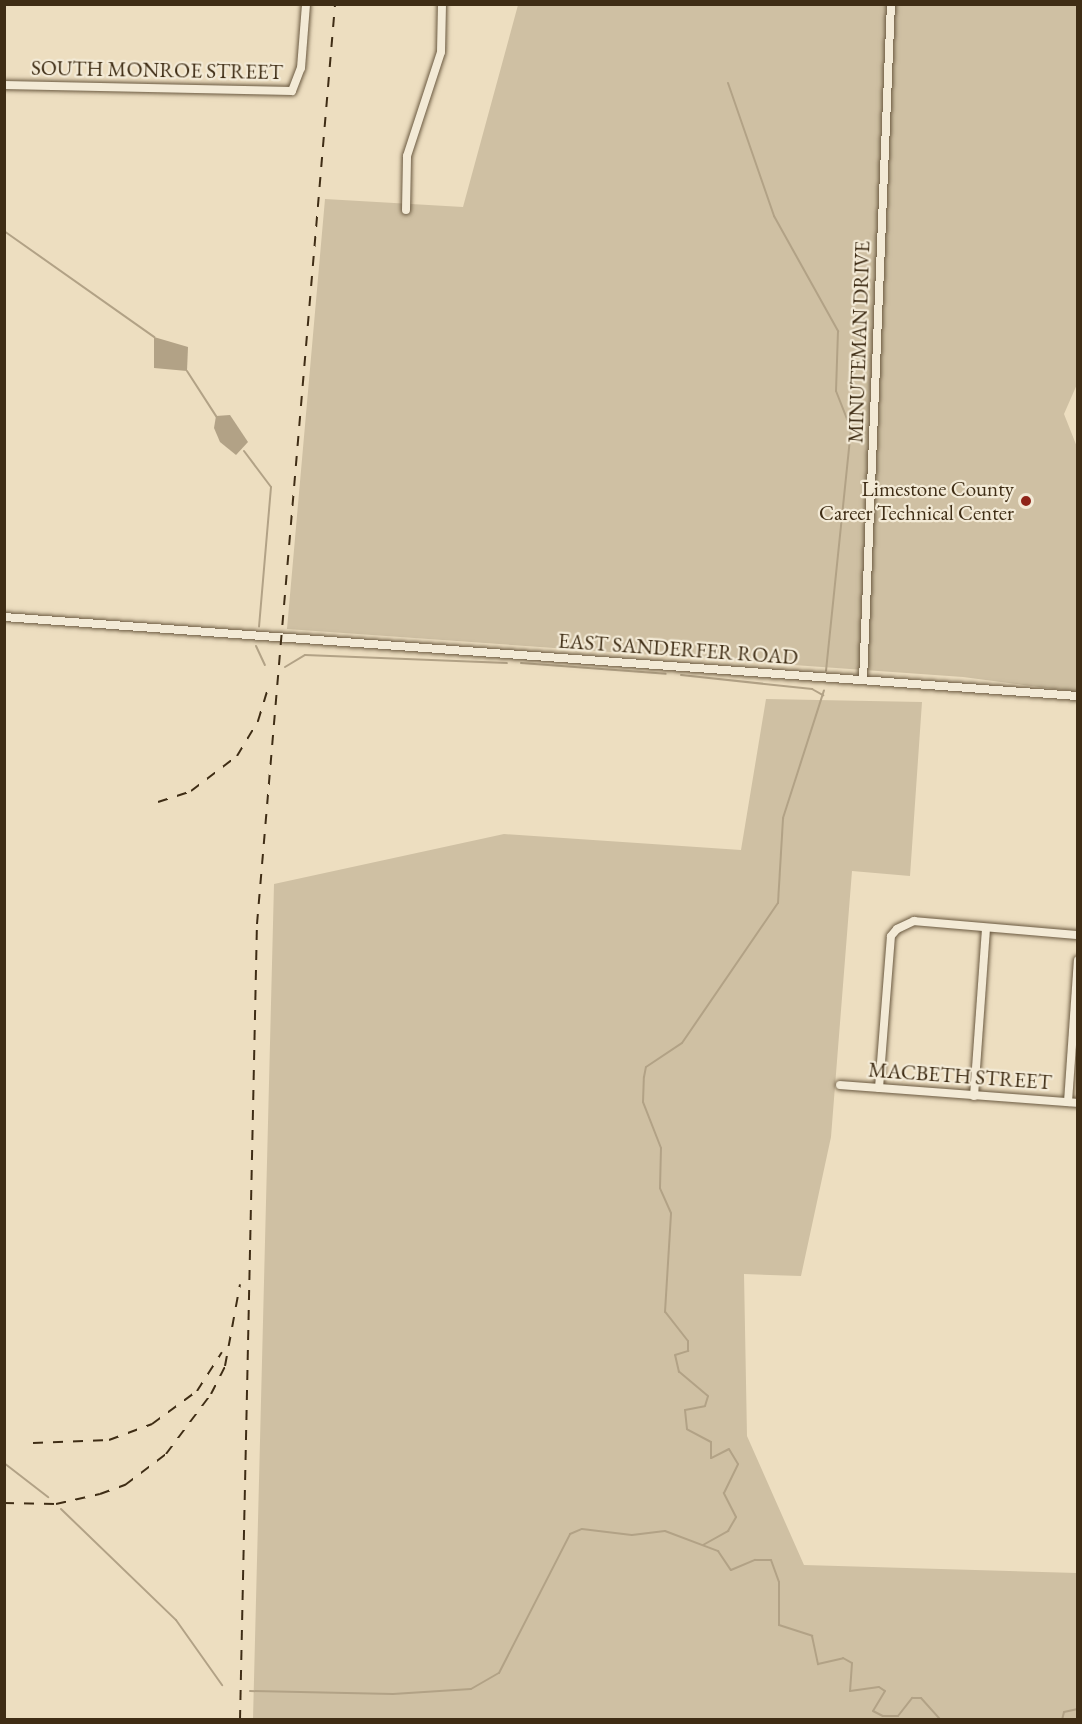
<!DOCTYPE html>
<style>
body{margin:0}
#map{position:relative;width:1082px;height:1724px;overflow:hidden;background:#eddec0;font-family:"EB Garamond",serif}
div>[style]{position:absolute}
[style*='--x']{left:calc(var(--x)*1px);top:calc(var(--y)*1px);width:calc(var(--w)*1px);rotate:calc(var(--a)*1deg)}
.green>*{inset:0;background:#cfc0a3}
.water>*{inset:0;background:#b2a286}
.stream>*{height:2px;margin:-1px;padding:0 1px;transform-origin:1px;border-radius:1px;background:#b2a286}
.roads{filter:drop-shadow(0 0 2px #6a5940) drop-shadow(0 0 2px #6a5940)}
.minor>*{height:8px;margin:-4px;padding:0 4px;transform-origin:4px;border-radius:4px;background:#f3ead6}
.rail>*{height:2px;margin-top:-1px;transform-origin:0;background:repeating-linear-gradient(90deg,#3f2d15 0 10px,transparent 0 20px)}
.dots>*{width:16px;height:16px;translate:-50% -50%;box-sizing:border-box;border:3px solid #f3ead6;border-radius:50%}
span{translate:-50% -50%;white-space:nowrap;text-align:center;line-height:1.15;-webkit-text-stroke:4.5px #f3ead6;paint-order:stroke}
.street-label{font-size:21px;color:#3f2d15}
.poi-label{font-size:21px;color:#3f2d15}
.right{translate:-100% -50%;text-align:right}
.frame{position:absolute;inset:0;border:6px solid #3f2d15;pointer-events:none}
</style>
<div id="map">
<div class="green">
<i style="clip-path:polygon(518px 5px,1077px 5px,1078px 382px,1064px 414px,1077px 447px,1077px 692px,963px 677px,287px 629px,325px 199px,463px 207px)"></i>
<i style="clip-path:polygon(766px 699px,922px 702px,910px 876px,852px 871px,831px 1137px,801px 1276px,744px 1274px,747px 1436px,804px 1565px,1077px 1573px,1077px 1719px,253px 1719px,274px 884px,504px 834px,741px 850px)"></i>
</div>
<div class="water">
<i style="clip-path:polygon(154px 337px,188px 347px,187px 371px,154px 368px)"></i>
<i style="clip-path:polygon(230px 415px,248px 442px,236px 455px,220px 442px,214px 428px,216px 416px)"></i>
</div>
<div class="stream">
<i style="--x:728;--y:83;--w:141;--a:70.9"></i>
<i style="--x:774;--y:216;--w:132;--a:60.9"></i>
<i style="--x:838;--y:331;--w:60;--a:91.9"></i>
<i style="--x:836;--y:391;--w:41;--a:68.5"></i>
<i style="--x:851;--y:429;--w:243;--a:95.9"></i>
<i style="--x:4;--y:231;--w:184;--a:35.2"></i>
<i style="--x:187;--y:371;--w:54;--a:57.2"></i>
<i style="--x:244;--y:451;--w:45;--a:53.1"></i>
<i style="--x:271;--y:487;--w:140;--a:94.9"></i>
<i style="--x:256;--y:646;--w:21;--a:65"></i>
<i style="--x:521;--y:663;--w:145;--a:4.3"></i>
<i style="--x:285;--y:667;--w:23;--a:-31"></i>
<i style="--x:305;--y:655;--w:202;--a:2.3"></i>
<i style="--x:681;--y:675;--w:132;--a:6.1"></i>
<i style="--x:812;--y:689;--w:13;--a:29"></i>
<i style="--x:4;--y:1463;--w:56;--a:37.7"></i>
<i style="--x:61;--y:1509;--w:160;--a:44"></i>
<i style="--x:176;--y:1620;--w:80;--a:54.7"></i>
<i style="--x:703;--y:1545;--w:29;--a:-29"></i>
<i style="--x:728;--y:1531;--w:16;--a:-60"></i>
<i style="--x:736;--y:1517;--w:27;--a:-117"></i>
<i style="--x:724;--y:1493;--w:32;--a:-64"></i>
<i style="--x:738;--y:1464;--w:17;--a:-121"></i>
<i style="--x:729;--y:1449;--w:20;--a:153"></i>
<i style="--x:711;--y:1458;--w:16;--a:-90"></i>
<i style="--x:711;--y:1442;--w:27;--a:-152"></i>
<i style="--x:687;--y:1429;--w:19;--a:-96"></i>
<i style="--x:685;--y:1410;--w:20;--a:-11"></i>
<i style="--x:705;--y:1406;--w:10;--a:-73"></i>
<i style="--x:708;--y:1396;--w:38;--a:-140"></i>
<i style="--x:679;--y:1372;--w:17;--a:-103"></i>
<i style="--x:675;--y:1355;--w:14;--a:-17"></i>
<i style="--x:688;--y:1351;--w:10;--a:-90"></i>
<i style="--x:688;--y:1341;--w:37;--a:-128"></i>
<i style="--x:665;--y:1312;--w:99;--a:-86.5"></i>
<i style="--x:671;--y:1213;--w:27;--a:-114"></i>
<i style="--x:660;--y:1188;--w:40;--a:-88.6"></i>
<i style="--x:661;--y:1148;--w:49;--a:-111.4"></i>
<i style="--x:643;--y:1102;--w:25;--a:-88"></i>
<i style="--x:644;--y:1077;--w:10;--a:-79"></i>
<i style="--x:646;--y:1067;--w:43;--a:-33.7"></i>
<i style="--x:682;--y:1043;--w:170;--a:-55.6"></i>
<i style="--x:778;--y:903;--w:85;--a:-86.6"></i>
<i style="--x:783;--y:818;--w:134;--a:-72.2"></i>
<i style="--x:250;--y:1691;--w:143;--a:1.2"></i>
<i style="--x:393;--y:1694;--w:78;--a:-3.7"></i>
<i style="--x:471;--y:1689;--w:32;--a:-30"></i>
<i style="--x:499;--y:1673;--w:156;--a:-62.9"></i>
<i style="--x:570;--y:1534;--w:13;--a:-23"></i>
<i style="--x:582;--y:1529;--w:50;--a:6.8"></i>
<i style="--x:632;--y:1535;--w:33;--a:-7"></i>
<i style="--x:665;--y:1531;--w:57;--a:20.7"></i>
<i style="--x:718;--y:1551;--w:23;--a:56"></i>
<i style="--x:731;--y:1570;--w:26;--a:-23"></i>
<i style="--x:755;--y:1560;--w:16;--a:0"></i>
<i style="--x:771;--y:1560;--w:23;--a:70"></i>
<i style="--x:779;--y:1582;--w:43;--a:90"></i>
<i style="--x:779;--y:1625;--w:35;--a:18"></i>
<i style="--x:812;--y:1636;--w:29;--a:78"></i>
<i style="--x:818;--y:1664;--w:26;--a:-13"></i>
<i style="--x:843;--y:1658;--w:10;--a:29"></i>
<i style="--x:852;--y:1663;--w:28;--a:94"></i>
<i style="--x:850;--y:1691;--w:29;--a:-8"></i>
<i style="--x:879;--y:1687;--w:7;--a:34"></i>
<i style="--x:885;--y:1691;--w:23;--a:121"></i>
<i style="--x:873;--y:1711;--w:11;--a:27"></i>
<i style="--x:883;--y:1716;--w:15;--a:0"></i>
<i style="--x:898;--y:1716;--w:23;--a:-52"></i>
<i style="--x:912;--y:1698;--w:9;--a:0"></i>
<i style="--x:921;--y:1698;--w:30;--a:48"></i>
<i style="--x:975;--y:1720;--w:12;--a:0"></i>
<i style="--x:1062;--y:1720;--w:8;--a:-76"></i>
<i style="--x:1064;--y:1712;--w:14;--a:-12"></i>
</div>
<div class="roads">
<div class="minor">
<i style="--x:4;--y:85;--w:288;--a:1.2"></i>
<i style="--x:292;--y:91;--w:25;--a:-69"></i>
<i style="--x:301;--y:68;--w:64;--a:-85.5"></i>
<i style="--x:406;--y:210;--w:54;--a:-88.9"></i>
<i style="--x:407;--y:156;--w:109;--a:-71.9"></i>
<i style="--x:441;--y:52;--w:48;--a:-88.8"></i>
<i style="--x:4;--y:617;--w:1077;--a:4.21"></i>
<i style="--x:863;--y:680;--w:677;--a:-87.63"></i>
<i style="--x:840;--y:1085;--w:239;--a:4.3"></i>
<i style="--x:879;--y:1088;--w:152;--a:-85.5"></i>
<i style="--x:891;--y:936;--w:9;--a:-49"></i>
<i style="--x:897;--y:929;--w:19;--a:-25"></i>
<i style="--x:914;--y:921;--w:165;--a:4.9"></i>
<i style="--x:974;--y:1096;--w:168;--a:-85.9"></i>
<i style="--x:1068;--y:1102;--w:142;--a:-86"></i>
</div>
</div>
<div class="rail">
<i style="--x:158;--y:802;--w:35;--a:-18"></i>
<i style="--x:191;--y:791;--w:58;--a:-37.3"></i>
<i style="--x:237;--y:756;--w:41;--a:-59"></i>
<i style="--x:258;--y:721;--w:37;--a:-73"></i>
<i style="--x:33;--y:1443;--w:76;--a:-2.3"></i>
<i style="--x:109;--y:1440;--w:46;--a:-20.4"></i>
<i style="--x:152;--y:1424;--w:56;--a:-36.3"></i>
<i style="--x:197;--y:1391;--w:46;--a:-57.3"></i>
<i style="--x:4;--y:1503;--w:52;--a:1.1"></i>
<i style="--x:56;--y:1504;--w:45;--a:-12.8"></i>
<i style="--x:100;--y:1494;--w:27;--a:-20"></i>
<i style="--x:125;--y:1485;--w:51;--a:-37.1"></i>
<i style="--x:166;--y:1454;--w:75;--a:-53.1"></i>
<i style="--x:211;--y:1394;--w:31;--a:-63"></i>
<i style="--x:225;--y:1366;--w:83;--a:-79.6"></i>
<i style="--x:240;--y:1720;--w:796;--a:-88.78"></i>
<i style="--x:257;--y:924;--w:923;--a:-85.15"></i>
</div>
<div class="dots">
<i style="left:1026px;top:501px;background:#8f2418"></i>
</div>
<div class="street-label">
<span style="left:157px;top:70px;rotate:1deg">SOUTH MONROE STREET</span>
<span style="left:859px;top:342px;rotate:-88deg">MINUTEMAN DRIVE</span>
<span style="left:678px;top:649px;rotate:4deg">EAST SANDERFER ROAD</span>
<span style="left:960px;top:1076px;rotate:4deg">MACBETH STREET</span>
</div>
<div class="poi-label">
<span class="right" style="left:1014px;top:501px">Limestone County<br>Career Technical Center</span>
</div>
<div class="frame"></div>
</div>
